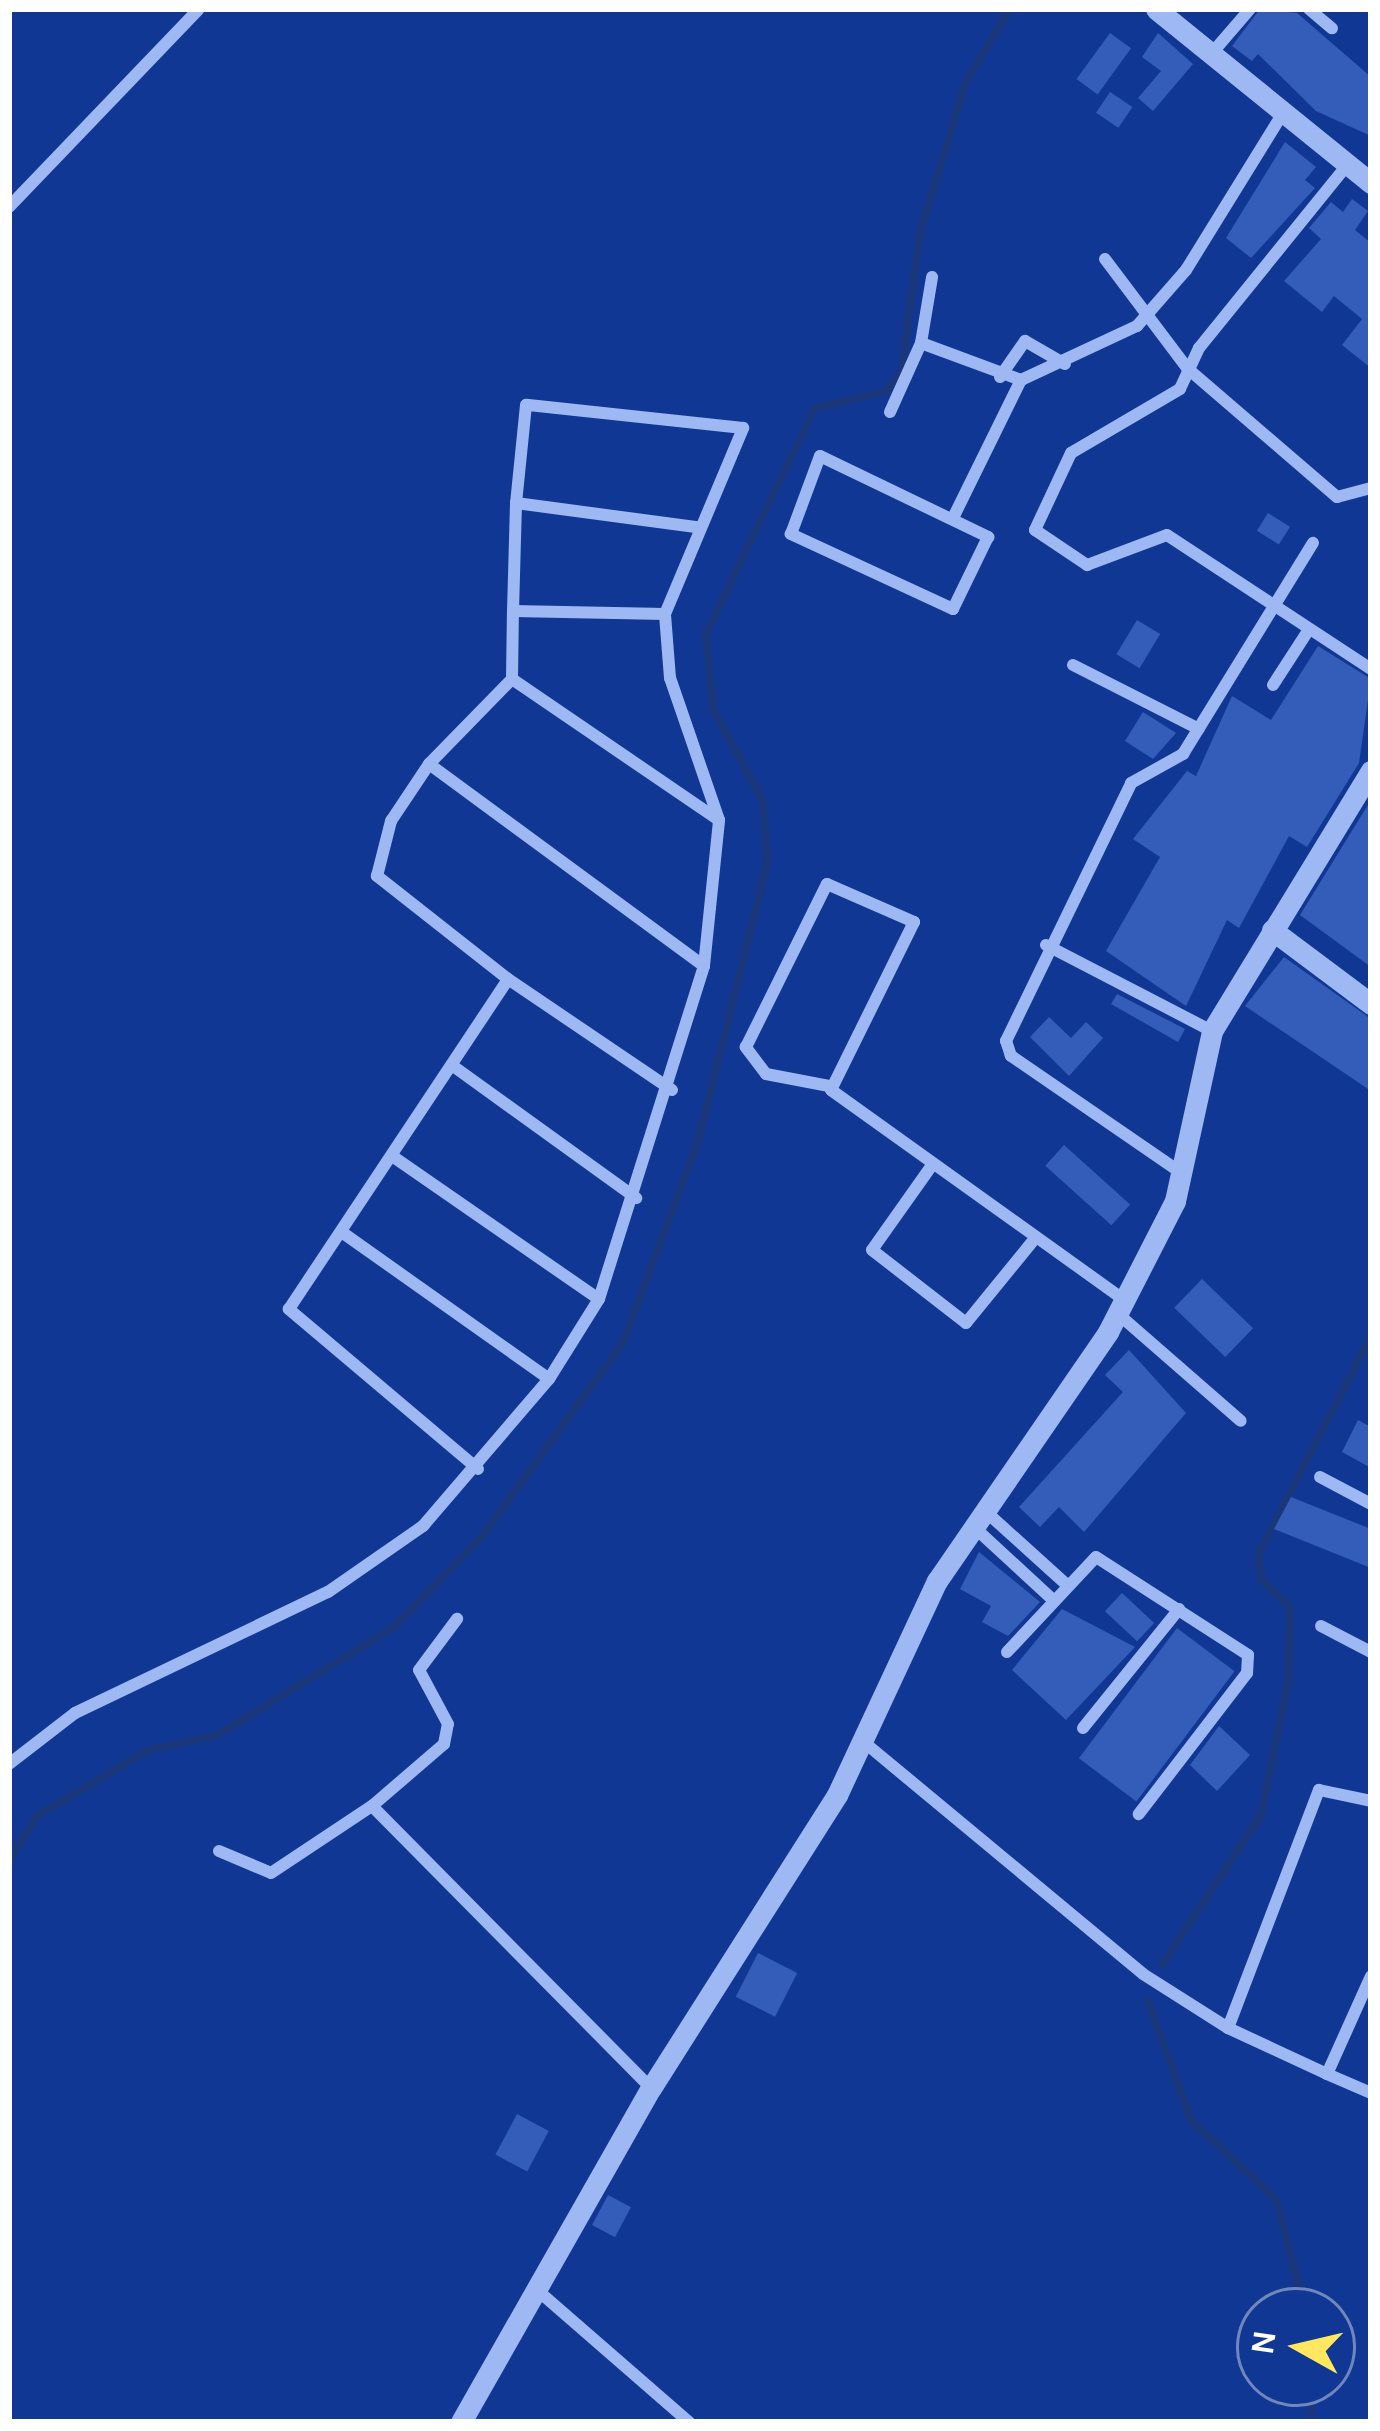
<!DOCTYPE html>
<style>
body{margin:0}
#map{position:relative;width:1380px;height:2431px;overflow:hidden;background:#103793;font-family:Karla,sans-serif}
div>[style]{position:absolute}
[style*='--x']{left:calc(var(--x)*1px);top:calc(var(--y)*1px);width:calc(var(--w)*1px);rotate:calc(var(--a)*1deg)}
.stream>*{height:8px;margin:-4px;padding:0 4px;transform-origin:4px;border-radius:4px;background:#1a377c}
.building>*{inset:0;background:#345dba;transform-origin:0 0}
.minor>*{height:12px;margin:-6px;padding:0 6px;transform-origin:6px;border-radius:6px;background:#9db8f3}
.tertiary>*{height:21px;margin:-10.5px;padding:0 10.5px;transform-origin:10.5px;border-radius:10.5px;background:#9db8f3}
span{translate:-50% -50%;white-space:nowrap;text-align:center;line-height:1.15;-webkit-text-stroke:10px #103793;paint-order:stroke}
.frame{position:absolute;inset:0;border:12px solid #fff;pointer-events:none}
.north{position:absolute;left:1236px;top:2287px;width:120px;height:120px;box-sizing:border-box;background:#103793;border:3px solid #7087be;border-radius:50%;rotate:278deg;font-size:33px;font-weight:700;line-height:48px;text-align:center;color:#fff}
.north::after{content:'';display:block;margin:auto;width:42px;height:54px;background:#ffe75f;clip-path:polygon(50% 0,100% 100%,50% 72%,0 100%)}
</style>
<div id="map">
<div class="stream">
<i style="--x:9;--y:1862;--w:54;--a:-58.7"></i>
<i style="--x:37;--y:1816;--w:129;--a:-30.7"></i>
<i style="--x:148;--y:1750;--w:69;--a:-11.6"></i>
<i style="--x:216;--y:1736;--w:207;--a:-31.4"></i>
<i style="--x:393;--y:1628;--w:124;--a:-45.7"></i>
<i style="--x:480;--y:1539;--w:243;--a:-53.9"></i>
<i style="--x:623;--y:1343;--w:215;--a:-69.6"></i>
<i style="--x:698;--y:1141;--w:289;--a:-76"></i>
<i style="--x:768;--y:861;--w:60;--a:-94.8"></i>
<i style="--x:763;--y:801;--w:105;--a:-118.5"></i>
<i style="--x:713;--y:709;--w:75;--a:-95.3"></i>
<i style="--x:706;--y:634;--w:251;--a:-64.3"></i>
<i style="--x:815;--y:408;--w:72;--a:-12.9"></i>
<i style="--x:885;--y:392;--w:25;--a:-50"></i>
<i style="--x:901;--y:373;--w:141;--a:-82.3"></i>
<i style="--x:920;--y:233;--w:156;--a:-73.2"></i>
<i style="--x:965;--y:84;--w:87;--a:-59"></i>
<i style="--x:1162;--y:1965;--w:180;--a:-56.6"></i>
<i style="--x:1261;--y:1815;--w:136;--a:-78.5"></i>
<i style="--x:1288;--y:1682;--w:75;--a:-88.5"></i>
<i style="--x:1290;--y:1607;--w:39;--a:-136"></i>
<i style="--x:1262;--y:1580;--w:25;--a:-99"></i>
<i style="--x:1258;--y:1555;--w:246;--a:-62.7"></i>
<i style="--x:1148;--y:2001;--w:127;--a:70.1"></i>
<i style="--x:1191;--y:2120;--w:116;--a:42.9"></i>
<i style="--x:1276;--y:2199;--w:116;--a:75.5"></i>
<i style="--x:1310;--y:2383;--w:39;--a:87"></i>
</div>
<div class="building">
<i style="clip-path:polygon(1260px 9px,1297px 13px,1371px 77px,1371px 136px,1316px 111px,1258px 54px,1252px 61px,1232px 46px)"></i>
<i style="left:1110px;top:33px;width:26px;height:57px;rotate:36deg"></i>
<i style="clip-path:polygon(1158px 33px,1193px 64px,1153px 111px,1138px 98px,1161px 71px,1142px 57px)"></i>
<i style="left:1110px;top:92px;width:27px;height:25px;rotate:34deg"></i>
<i style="clip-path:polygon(1285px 142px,1316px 167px,1305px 180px,1315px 188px,1251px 258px,1226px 238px)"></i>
<i style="clip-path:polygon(1352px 199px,1368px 211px,1355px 230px,1371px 243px,1371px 368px,1342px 345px,1362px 319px,1334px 296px,1322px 312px,1284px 281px,1321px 239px,1309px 228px,1331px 202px,1343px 212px)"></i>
<i style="left:1268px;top:513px;width:26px;height:21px;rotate:32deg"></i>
<i style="left:1137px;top:620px;width:27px;height:40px;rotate:31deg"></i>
<i style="clip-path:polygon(1318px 646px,1371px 679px,1359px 763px,1307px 847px,1289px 836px,1239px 928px,1227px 920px,1186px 1006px,1106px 951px,1160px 857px,1133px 839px,1187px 771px,1196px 776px,1232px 696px,1271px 720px)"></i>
<i style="clip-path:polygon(1143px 712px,1176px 733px,1153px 759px,1125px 741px)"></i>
<i style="clip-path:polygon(1371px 800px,1371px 967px,1300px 915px)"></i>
<i style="clip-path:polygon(1284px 957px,1371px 1019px,1371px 1091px,1245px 1006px)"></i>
<i style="clip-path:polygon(1117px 994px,1185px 1029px,1178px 1042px,1111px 1004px)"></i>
<i style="clip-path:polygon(1049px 1017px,1071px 1038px,1086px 1022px,1103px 1038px,1069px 1076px,1030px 1037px)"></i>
<i style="left:1064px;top:1145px;width:89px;height:28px;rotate:42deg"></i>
<i style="left:1202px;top:1279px;width:71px;height:40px;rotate:44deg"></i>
<i style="clip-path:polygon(1129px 1350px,1186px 1413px,1084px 1532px,1059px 1507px,1040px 1527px,1019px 1507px,1123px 1392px,1105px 1375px)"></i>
<i style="clip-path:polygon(1358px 1420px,1371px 1427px,1371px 1468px,1342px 1452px)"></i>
<i style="clip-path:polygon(1291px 1497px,1371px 1529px,1371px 1568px,1274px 1529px)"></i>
<i style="clip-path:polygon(979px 1552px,1040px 1602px,1008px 1636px,982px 1622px,991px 1606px,960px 1589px)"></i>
<i style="left:1122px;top:1593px;width:44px;height:25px;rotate:43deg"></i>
<i style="clip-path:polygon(1062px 1609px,1135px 1647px,1066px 1720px,1012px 1670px)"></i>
<i style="left:1177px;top:1628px;width:72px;height:163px;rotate:37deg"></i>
<i style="clip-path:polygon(1219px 1726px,1250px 1755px,1217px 1791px,1190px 1765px)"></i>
<i style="left:758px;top:1953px;width:44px;height:49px;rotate:27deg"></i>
<i style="left:517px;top:2114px;width:36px;height:46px;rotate:28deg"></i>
<i style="left:608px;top:2195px;width:26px;height:34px;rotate:28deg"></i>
</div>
<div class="minor">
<i style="--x:1309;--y:9;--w:30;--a:40"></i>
<i style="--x:1212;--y:53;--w:58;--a:-49.2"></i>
<i style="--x:1348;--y:164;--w:237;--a:129"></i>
<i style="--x:1199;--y:348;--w:45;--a:114.9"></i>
<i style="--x:1180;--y:389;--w:126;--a:149.6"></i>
<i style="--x:1071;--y:453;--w:85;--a:115.1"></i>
<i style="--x:1035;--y:530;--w:63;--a:33.9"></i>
<i style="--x:1087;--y:565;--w:85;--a:-20.6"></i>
<i style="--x:1167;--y:535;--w:244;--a:33.3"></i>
<i style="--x:9;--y:207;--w:274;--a:-46.2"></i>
<i style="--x:1105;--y:259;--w:136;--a:53"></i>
<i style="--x:1187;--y:368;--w:198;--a:40.7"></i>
<i style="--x:1337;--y:497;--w:35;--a:-15"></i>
<i style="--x:921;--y:343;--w:67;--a:-80.5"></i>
<i style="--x:1000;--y:377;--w:44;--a:-55.2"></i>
<i style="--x:1025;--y:341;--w:46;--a:29.9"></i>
<i style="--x:890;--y:412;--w:76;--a:-65.8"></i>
<i style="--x:921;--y:343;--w:107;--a:20.3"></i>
<i style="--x:1021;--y:380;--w:128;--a:-25"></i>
<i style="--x:1137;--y:326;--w:74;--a:-48.8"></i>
<i style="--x:1186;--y:270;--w:185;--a:-58.3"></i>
<i style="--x:820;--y:456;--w:187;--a:25.7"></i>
<i style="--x:988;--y:537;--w:80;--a:115.9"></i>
<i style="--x:953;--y:609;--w:179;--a:-155.2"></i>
<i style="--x:791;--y:534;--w:83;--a:-69.6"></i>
<i style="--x:954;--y:516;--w:152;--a:-63.8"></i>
<i style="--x:513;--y:611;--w:108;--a:-88.4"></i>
<i style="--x:516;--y:503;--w:183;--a:7.6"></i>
<i style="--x:1073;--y:665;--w:141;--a:26.9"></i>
<i style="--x:512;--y:679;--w:68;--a:-89.2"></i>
<i style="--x:513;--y:611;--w:152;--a:1.1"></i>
<i style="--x:1273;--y:685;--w:64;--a:-57.1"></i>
<i style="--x:429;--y:764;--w:119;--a:-45.7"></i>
<i style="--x:512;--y:679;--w:250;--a:34.3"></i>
<i style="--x:1046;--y:945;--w:187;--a:27.4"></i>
<i style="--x:508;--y:979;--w:198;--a:34.1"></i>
<i style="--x:453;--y:1066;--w:226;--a:35.8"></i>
<i style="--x:829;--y:1086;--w:64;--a:-169.2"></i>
<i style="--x:766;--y:1074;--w:34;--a:-127"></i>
<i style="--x:746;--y:1047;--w:182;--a:-63.6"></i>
<i style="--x:827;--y:884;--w:95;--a:23.6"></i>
<i style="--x:914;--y:922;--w:187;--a:116.3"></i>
<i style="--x:831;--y:1090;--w:360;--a:35.6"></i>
<i style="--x:395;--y:1158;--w:248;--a:34.7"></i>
<i style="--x:930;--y:1168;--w:100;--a:125.3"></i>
<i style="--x:872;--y:1250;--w:119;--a:37.8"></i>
<i style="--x:966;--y:1323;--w:104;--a:-50.8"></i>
<i style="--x:1183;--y:1174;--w:209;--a:-145.5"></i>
<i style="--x:1011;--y:1056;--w:16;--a:-108"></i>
<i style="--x:1006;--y:1041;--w:287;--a:-64.1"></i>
<i style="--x:1131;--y:783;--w:60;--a:-29.1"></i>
<i style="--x:1183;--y:754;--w:248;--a:-58.4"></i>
<i style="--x:343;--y:1233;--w:252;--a:35.3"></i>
<i style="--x:1117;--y:1313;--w:164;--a:41.1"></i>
<i style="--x:478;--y:1469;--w:248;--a:-139.8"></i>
<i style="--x:289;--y:1309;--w:396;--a:-56.4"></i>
<i style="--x:508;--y:979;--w:167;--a:-141.8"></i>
<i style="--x:377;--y:876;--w:57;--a:-75.7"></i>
<i style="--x:391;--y:821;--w:69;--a:-56.3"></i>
<i style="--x:429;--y:764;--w:341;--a:36.3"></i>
<i style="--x:1320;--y:1477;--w:58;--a:27.9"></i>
<i style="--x:984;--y:1510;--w:110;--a:42.1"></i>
<i style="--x:974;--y:1527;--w:106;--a:42.7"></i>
<i style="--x:1321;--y:1626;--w:56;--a:27.5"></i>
<i style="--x:1007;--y:1652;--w:130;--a:-46.9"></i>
<i style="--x:1096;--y:1557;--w:181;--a:32.8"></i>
<i style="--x:1248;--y:1655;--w:18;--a:93"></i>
<i style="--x:1247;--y:1673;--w:178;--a:127.5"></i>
<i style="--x:1083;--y:1728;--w:153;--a:-51.1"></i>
<i style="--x:865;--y:1743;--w:361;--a:39.7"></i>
<i style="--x:1143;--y:1974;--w:101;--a:32.4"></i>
<i style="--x:1228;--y:2028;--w:255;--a:-69.1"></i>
<i style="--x:1319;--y:1790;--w:53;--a:11.9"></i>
<i style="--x:9;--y:1764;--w:83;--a:-37.7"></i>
<i style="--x:75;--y:1713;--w:280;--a:-25.6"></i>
<i style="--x:328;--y:1592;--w:116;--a:-34.8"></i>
<i style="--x:423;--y:1526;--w:194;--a:-49.4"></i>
<i style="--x:549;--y:1379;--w:94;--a:-58"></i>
<i style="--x:599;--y:1299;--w:349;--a:-72.5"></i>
<i style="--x:704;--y:966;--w:147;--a:-84.1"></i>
<i style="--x:719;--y:820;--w:150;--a:-109"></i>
<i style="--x:670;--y:678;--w:64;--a:-94.5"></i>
<i style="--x:665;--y:614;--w:202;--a:-67.2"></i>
<i style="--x:743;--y:428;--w:218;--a:-173.9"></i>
<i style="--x:526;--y:405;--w:99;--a:95.8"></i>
<i style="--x:372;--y:1806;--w:95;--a:-40.7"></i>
<i style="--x:444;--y:1744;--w:20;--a:-79"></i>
<i style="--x:448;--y:1724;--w:61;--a:-118.2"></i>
<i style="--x:419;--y:1670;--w:64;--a:-53.3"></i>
<i style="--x:219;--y:1851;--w:56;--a:22.9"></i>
<i style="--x:271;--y:1873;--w:121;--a:-33.6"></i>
<i style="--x:372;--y:1806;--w:397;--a:45.3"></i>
<i style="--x:1228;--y:2028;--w:109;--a:24.9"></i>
<i style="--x:1327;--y:2074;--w:107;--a:-65.8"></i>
<i style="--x:1327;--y:2074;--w:48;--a:23.4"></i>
<i style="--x:536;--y:2289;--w:203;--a:41"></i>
</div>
<div class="tertiary">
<i style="--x:1156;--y:9;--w:277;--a:39"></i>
<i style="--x:1272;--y:930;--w:124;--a:36.8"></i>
<i style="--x:461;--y:2422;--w:384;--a:-60.4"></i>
<i style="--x:651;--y:2088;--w:347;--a:-57.6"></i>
<i style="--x:837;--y:1795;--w:236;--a:-65"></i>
<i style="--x:937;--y:1581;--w:302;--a:-55.5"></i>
<i style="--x:1108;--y:1332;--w:147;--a:-62.9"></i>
<i style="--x:1175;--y:1201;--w:174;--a:-77.7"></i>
<i style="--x:1212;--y:1031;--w:305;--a:-58.6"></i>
</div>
<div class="frame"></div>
<div class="north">N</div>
</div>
